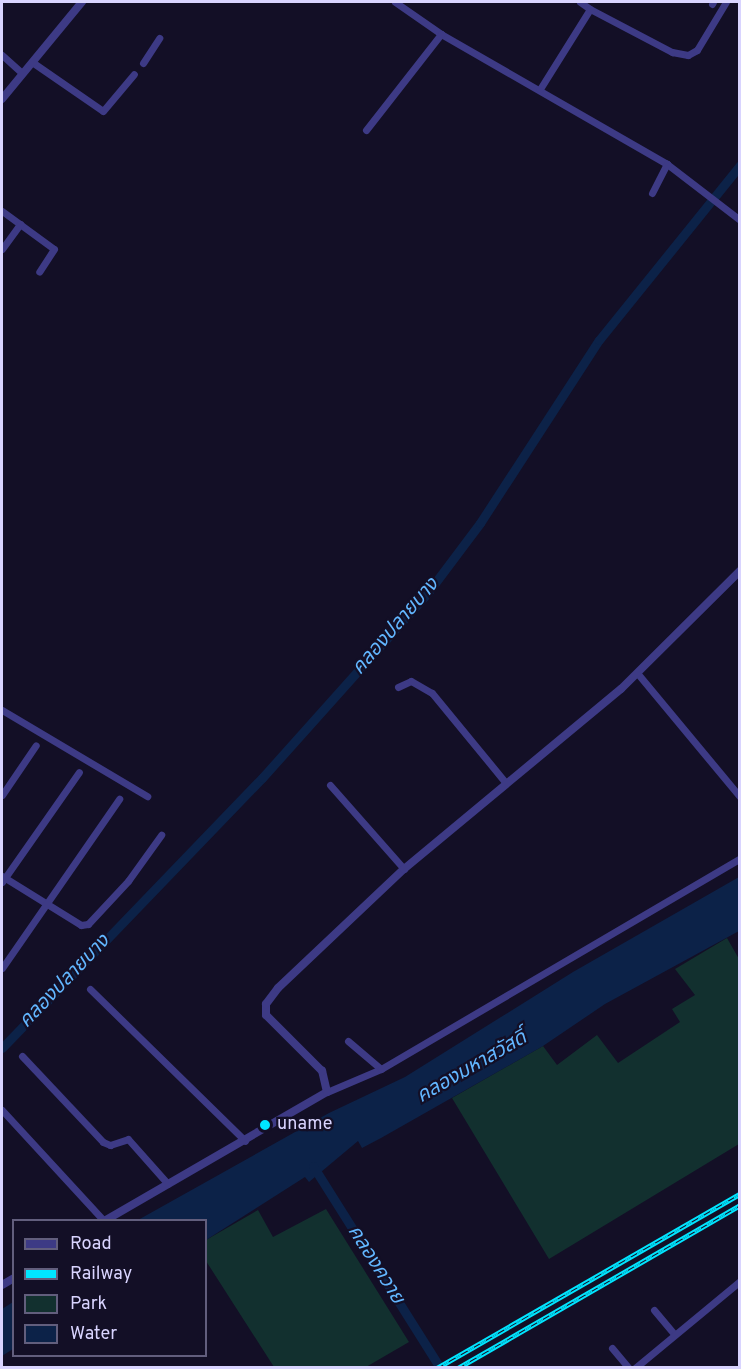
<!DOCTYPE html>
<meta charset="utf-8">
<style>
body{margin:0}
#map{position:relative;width:741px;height:1369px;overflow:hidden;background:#130f26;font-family:Overpass,"Noto Sans Thai",sans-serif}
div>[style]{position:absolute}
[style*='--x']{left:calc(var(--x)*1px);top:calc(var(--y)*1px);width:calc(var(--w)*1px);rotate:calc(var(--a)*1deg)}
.green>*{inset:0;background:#12302f}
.water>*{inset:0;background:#0c2248}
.canal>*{height:9px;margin:-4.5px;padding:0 4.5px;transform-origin:4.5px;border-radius:4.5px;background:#0c2248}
.minor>*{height:7px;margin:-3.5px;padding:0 3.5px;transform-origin:3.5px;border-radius:3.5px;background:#3d3a85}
.tertiary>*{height:8px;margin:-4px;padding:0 4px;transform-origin:4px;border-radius:4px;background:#3d3a85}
.rail>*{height:4.5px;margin-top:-2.25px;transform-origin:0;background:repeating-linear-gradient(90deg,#130f26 0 7px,#00e5ff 0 14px);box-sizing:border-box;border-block:2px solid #00e5ff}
.dots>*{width:16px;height:16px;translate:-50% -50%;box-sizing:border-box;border:3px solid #130f26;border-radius:50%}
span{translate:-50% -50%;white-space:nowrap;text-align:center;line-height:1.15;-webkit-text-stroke:4.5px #130f26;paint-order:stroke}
.poi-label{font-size:18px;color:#d9d4ff}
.left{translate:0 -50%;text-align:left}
.water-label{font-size:20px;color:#62b6ff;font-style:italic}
.frame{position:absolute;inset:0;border:3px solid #d9d4ff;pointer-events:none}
.legend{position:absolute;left:12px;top:1219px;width:195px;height:138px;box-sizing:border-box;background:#130f26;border:2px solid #625e7d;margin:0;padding:8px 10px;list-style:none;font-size:18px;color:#d9d4ff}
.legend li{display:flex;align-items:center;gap:12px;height:30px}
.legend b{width:30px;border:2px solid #625e7d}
</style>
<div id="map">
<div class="green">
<i style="clip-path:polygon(727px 938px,739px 959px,739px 1144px,549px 1259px,452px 1098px,543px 1046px,557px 1065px,597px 1035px,618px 1063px,680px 1022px,672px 1009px,695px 995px,675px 969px)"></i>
<i style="clip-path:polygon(326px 1209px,409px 1342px,366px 1367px,274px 1367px,206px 1261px,206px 1240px,258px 1210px,273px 1237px)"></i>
</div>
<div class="water">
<i style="clip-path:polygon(739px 877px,739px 931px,605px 1004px,543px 1046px,381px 1138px,362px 1148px,358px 1141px,309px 1182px,305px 1177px,206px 1240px,206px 1220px,138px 1220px,329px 1113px,405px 1077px,573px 972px)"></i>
<i style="clip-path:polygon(13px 1302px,13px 1349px,2px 1356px,2px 1309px)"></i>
</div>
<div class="canal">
<i style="--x:2;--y:1048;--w:375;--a:-46.1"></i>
<i style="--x:262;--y:778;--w:251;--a:-48.2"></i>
<i style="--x:429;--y:591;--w:85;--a:-53.1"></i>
<i style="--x:480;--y:523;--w:218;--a:-57"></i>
<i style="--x:599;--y:340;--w:225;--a:-51.1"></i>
<i style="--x:313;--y:1166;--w:239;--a:57.8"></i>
</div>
<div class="minor">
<i style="--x:395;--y:2;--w:56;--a:34.8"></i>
<i style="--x:441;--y:34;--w:261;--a:29.9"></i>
<i style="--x:667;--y:164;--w:92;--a:37.5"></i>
<i style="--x:580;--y:2;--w:12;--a:35"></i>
<i style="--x:712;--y:4;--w:2;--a:-63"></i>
<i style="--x:2;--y:55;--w:27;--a:42"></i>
<i style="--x:32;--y:62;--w:86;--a:34.6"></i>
<i style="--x:103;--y:111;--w:48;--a:-50"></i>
<i style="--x:143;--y:63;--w:30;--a:-57"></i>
<i style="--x:540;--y:89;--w:94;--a:-58"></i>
<i style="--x:590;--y:9;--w:93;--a:27.7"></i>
<i style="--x:672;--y:52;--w:16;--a:11"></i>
<i style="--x:688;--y:55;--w:10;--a:-29"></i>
<i style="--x:697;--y:50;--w:56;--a:-58.9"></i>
<i style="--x:366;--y:130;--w:122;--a:-52"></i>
<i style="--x:652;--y:193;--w:33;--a:-63"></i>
<i style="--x:2;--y:211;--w:64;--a:36.2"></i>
<i style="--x:54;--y:249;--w:27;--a:123"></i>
<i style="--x:2;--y:249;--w:31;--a:-54"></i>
<i style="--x:638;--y:674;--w:160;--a:50.3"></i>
<i style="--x:398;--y:687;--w:14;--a:-25"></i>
<i style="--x:411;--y:681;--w:24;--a:30"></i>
<i style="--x:432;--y:693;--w:117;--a:50.6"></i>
<i style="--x:2;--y:710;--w:169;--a:30.7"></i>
<i style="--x:330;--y:785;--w:112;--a:48.6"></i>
<i style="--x:2;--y:795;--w:60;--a:-55.8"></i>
<i style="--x:2;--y:876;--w:93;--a:31.8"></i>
<i style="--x:81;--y:925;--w:7;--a:-8"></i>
<i style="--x:88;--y:924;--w:59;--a:-47.1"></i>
<i style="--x:128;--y:881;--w:57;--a:-54.3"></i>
<i style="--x:2;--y:882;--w:134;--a:-55"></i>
<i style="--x:2;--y:968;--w:206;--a:-55.3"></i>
<i style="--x:90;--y:989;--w:217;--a:44.4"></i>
<i style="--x:348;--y:1041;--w:43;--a:40.3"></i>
<i style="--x:22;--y:1056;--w:118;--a:46.7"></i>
<i style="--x:103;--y:1142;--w:8;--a:23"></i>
<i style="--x:110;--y:1145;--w:19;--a:-18"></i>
<i style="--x:128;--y:1139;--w:60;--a:48.4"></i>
<i style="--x:327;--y:1092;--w:59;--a:-23.1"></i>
<i style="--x:381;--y:1069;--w:416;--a:-30.4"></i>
<i style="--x:2;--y:1110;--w:149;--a:47.4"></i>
<i style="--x:654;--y:1310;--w:31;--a:50"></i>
<i style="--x:612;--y:1348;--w:26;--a:50"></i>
<i style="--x:635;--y:1368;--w:136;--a:-39.6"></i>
</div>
<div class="tertiary">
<i style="--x:2;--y:99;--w:126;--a:-50.5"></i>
<i style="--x:106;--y:1220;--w:255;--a:-30.1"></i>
<i style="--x:327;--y:1092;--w:22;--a:-103"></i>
<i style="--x:322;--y:1071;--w:79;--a:-135"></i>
<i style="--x:266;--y:1015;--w:11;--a:-90"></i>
<i style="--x:266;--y:1004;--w:20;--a:-53"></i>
<i style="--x:278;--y:988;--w:173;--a:-43.4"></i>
<i style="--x:404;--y:869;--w:282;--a:-39.7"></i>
<i style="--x:621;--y:689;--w:168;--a:-44.8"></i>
<i style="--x:2;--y:1285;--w:14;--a:-30"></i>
</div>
<div class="rail">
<i style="--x:437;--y:1368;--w:349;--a:-29.9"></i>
<i style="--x:458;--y:1368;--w:326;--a:-30"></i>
</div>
<div class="dots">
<i style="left:265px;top:1125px;background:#00e5ff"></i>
</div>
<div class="poi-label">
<span class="left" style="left:277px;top:1125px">uname</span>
</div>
<div class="water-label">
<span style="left:396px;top:627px;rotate:-49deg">คลองปลายบาง</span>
<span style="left:65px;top:982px;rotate:-46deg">คลองปลายบาง</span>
<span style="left:472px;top:1068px;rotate:-30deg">คลองมหาสวัสดิ์</span>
<span style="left:375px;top:1265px;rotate:58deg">คลองควาย</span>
</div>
<div class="frame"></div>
<ul class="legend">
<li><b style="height:8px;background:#3d3a85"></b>Road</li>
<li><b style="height:8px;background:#00e5ff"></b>Railway</li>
<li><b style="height:16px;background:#12302f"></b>Park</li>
<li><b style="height:16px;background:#0c2248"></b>Water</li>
</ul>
</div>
